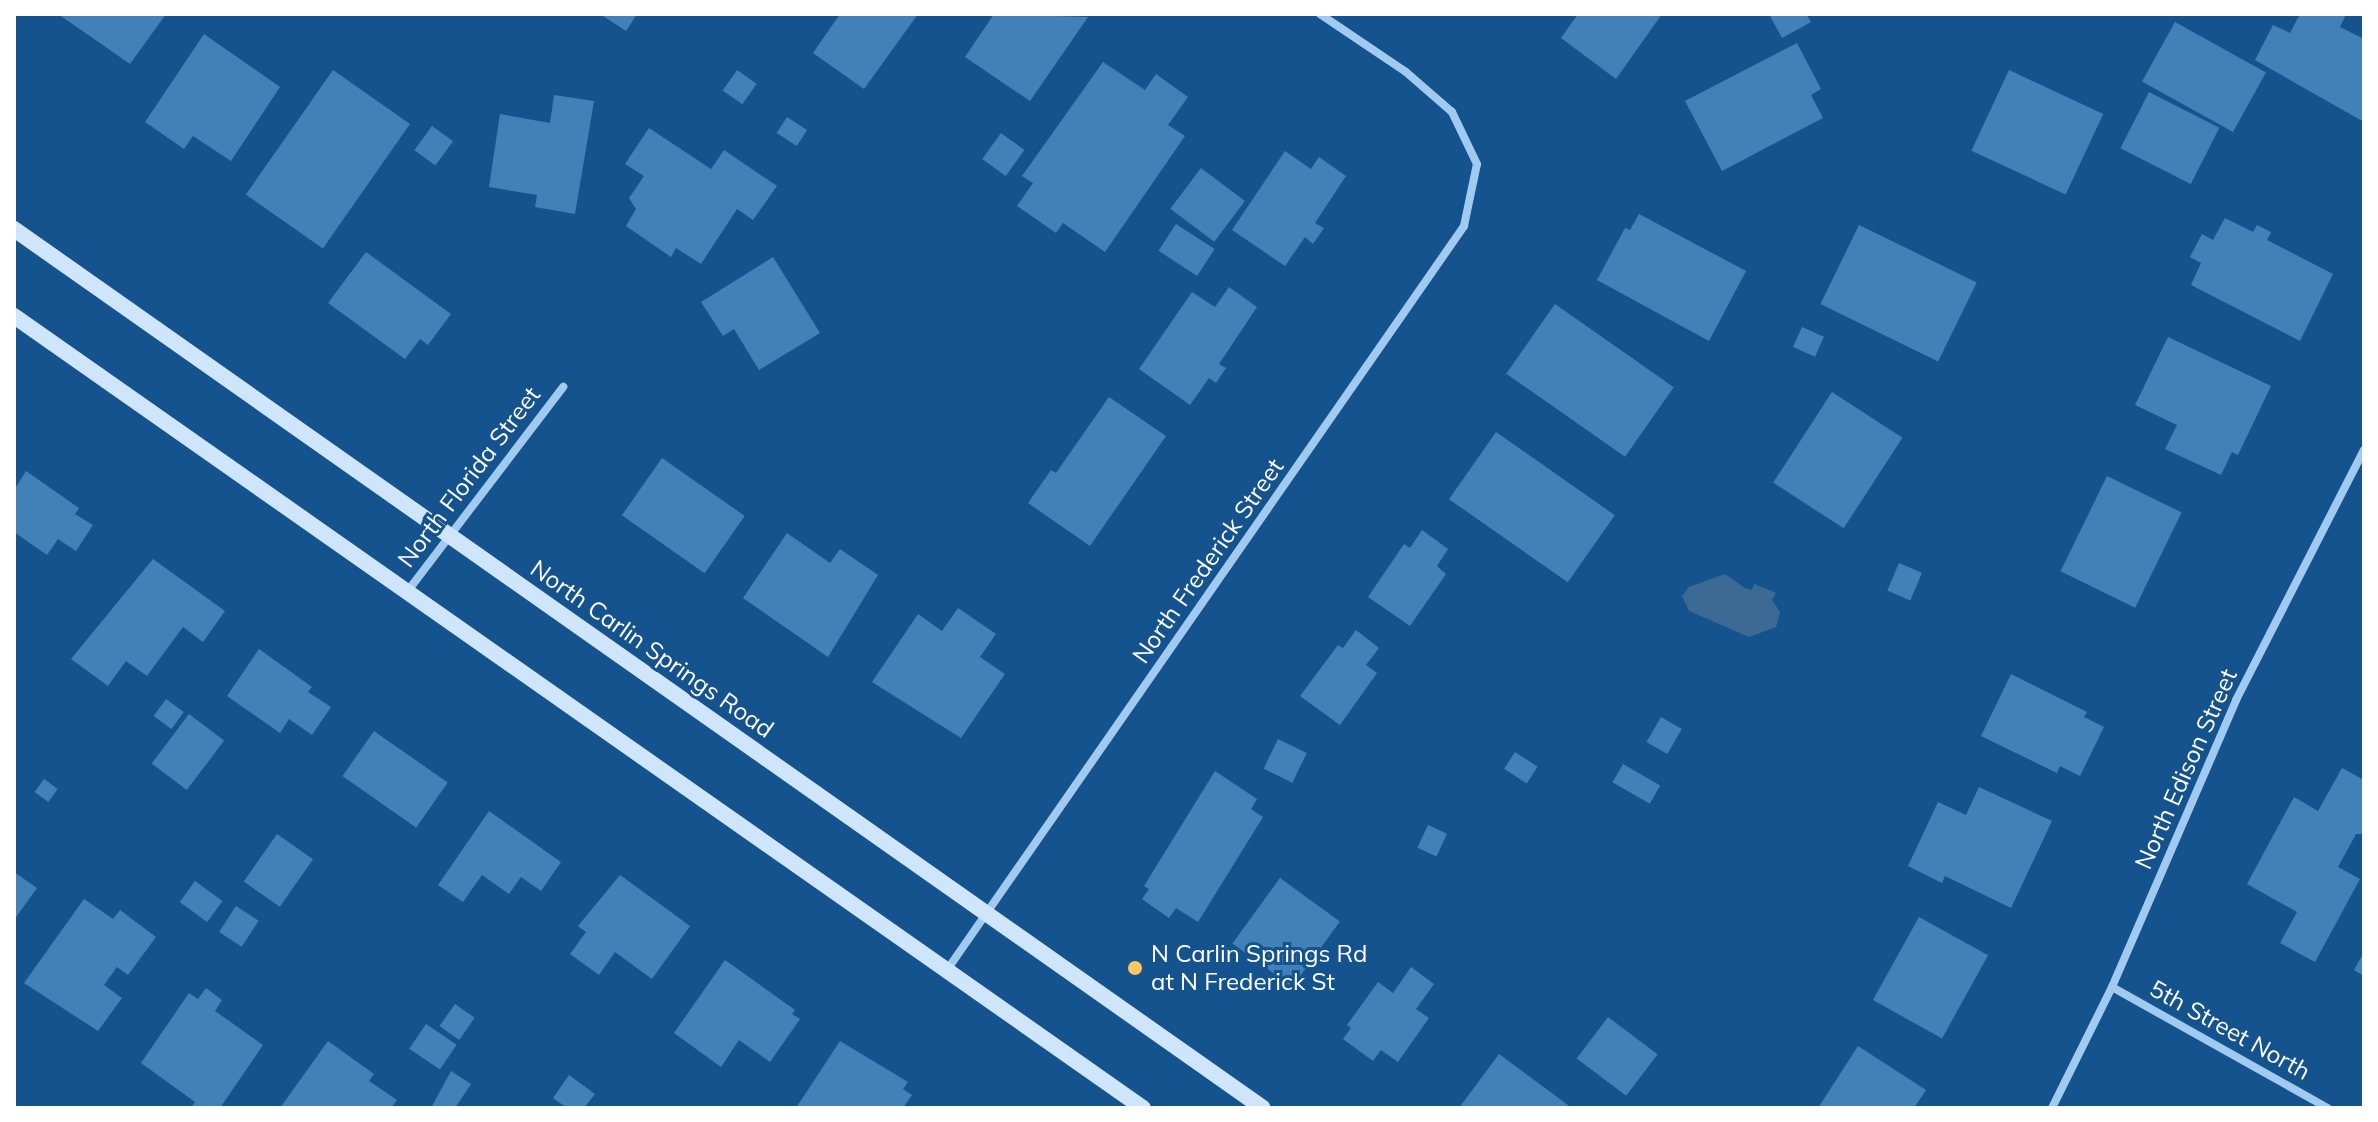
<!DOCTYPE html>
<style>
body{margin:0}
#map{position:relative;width:2378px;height:1122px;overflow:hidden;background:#15538e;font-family:Mulish,sans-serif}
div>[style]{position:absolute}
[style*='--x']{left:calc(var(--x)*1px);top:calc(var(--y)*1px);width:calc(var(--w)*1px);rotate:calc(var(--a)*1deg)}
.water>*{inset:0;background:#3d6a95}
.building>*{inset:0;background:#4280b8;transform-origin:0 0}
.street>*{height:8px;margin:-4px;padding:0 4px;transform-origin:4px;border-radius:4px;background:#a1caf0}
.secondary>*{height:16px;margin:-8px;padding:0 8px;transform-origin:8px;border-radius:8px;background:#cfe5fb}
.dots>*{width:22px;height:22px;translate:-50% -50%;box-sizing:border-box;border:4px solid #15538e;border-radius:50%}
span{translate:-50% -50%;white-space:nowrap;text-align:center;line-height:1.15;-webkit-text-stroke:6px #15538e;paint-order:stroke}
.street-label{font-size:24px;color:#fff}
.poi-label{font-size:24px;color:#fff}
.left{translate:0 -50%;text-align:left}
.frame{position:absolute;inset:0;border:16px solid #fff;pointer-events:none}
</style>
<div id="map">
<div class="water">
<i style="clip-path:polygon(1725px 574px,1745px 588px,1752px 590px,1754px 584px,1776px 593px,1772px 600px,1780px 612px,1776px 627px,1749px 637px,1689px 611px,1682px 596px,1689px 587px)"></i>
</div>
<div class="building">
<i style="clip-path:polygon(58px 14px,166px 14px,130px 64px)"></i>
<i style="clip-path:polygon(600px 14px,637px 14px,626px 31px)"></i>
<i style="clip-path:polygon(840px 14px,918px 14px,864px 89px,813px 53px)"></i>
<i style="clip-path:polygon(994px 14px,1088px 17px,1030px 101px,965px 57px)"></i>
<i style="clip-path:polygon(1578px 14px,1662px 14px,1616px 79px,1561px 38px)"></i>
<i style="clip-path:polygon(1806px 14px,1811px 22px,1782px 38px,1770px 16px)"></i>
<i style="clip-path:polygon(2300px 14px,2346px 14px,2340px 27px,2364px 39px,2364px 122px,2255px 60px,2273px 25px,2290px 33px)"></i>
<i style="left:2175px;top:22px;width:104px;height:68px;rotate:29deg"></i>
<i style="clip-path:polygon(204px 34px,280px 87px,231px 161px,193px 136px,184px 149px,145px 122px)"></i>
<i style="clip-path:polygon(1797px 43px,1821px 89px,1811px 95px,1823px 118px,1722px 171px,1685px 101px)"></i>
<i style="clip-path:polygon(1103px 62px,1145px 90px,1156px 74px,1188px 97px,1168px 125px,1185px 136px,1105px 252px,1063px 223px,1056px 233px,1017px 206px,1033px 183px,1022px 176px)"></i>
<i style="left:333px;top:70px;width:94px;height:152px;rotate:35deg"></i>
<i style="left:737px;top:70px;width:24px;height:25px;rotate:35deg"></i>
<i style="left:2009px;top:70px;width:104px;height:89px;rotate:25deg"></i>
<i style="left:2149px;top:92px;width:79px;height:63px;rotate:27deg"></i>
<i style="clip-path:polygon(554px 95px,594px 101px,575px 214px,535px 207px,537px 195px,489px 187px,500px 114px,550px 123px)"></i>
<i style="left:787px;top:117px;width:24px;height:19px;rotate:33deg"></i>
<i style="left:432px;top:126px;width:26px;height:30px;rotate:36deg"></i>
<i style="clip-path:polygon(649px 128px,711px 169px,724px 150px,777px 186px,753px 220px,737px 209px,701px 264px,676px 248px,671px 257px,626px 226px,636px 209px,629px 198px,644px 176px,625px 164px)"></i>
<i style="left:1001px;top:133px;width:29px;height:32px;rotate:36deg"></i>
<i style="clip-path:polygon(1285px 151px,1311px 169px,1319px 157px,1346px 176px,1315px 223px,1324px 228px,1313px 244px,1305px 237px,1285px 266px,1232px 230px)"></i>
<i style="left:1201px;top:168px;width:55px;height:51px;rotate:37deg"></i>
<i style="clip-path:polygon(1639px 214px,1746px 271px,1709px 341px,1597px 280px,1625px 228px,1630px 230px)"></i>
<i style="clip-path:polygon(2225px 218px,2253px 232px,2257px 225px,2271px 232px,2267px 240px,2333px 274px,2300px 341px,2191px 285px,2201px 263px,2190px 257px,2202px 234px,2213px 240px)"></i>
<i style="left:1176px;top:224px;width:46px;height:32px;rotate:33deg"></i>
<i style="left:1859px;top:225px;width:131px;height:88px;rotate:26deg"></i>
<i style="clip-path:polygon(366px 252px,451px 314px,428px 345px,420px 339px,405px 359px,328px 303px)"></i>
<i style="clip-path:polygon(773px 257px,820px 333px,759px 370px,734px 329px,723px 336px,701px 302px)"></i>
<i style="clip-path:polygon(1229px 287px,1257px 307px,1219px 364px,1226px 368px,1216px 383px,1209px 378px,1190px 405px,1139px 369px,1192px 292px,1215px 307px)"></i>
<i style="left:1555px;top:304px;width:145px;height:85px;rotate:35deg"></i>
<i style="left:1802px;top:327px;width:24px;height:22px;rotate:24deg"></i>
<i style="clip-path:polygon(2168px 337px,2271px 386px,2238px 455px,2232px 452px,2221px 475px,2165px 449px,2177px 425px,2135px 405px)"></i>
<i style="left:1832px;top:392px;width:84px;height:108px;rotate:33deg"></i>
<i style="clip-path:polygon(1109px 397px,1166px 436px,1090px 546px,1028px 503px,1051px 470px,1056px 473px)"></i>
<i style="left:1496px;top:432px;width:145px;height:82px;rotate:35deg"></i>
<i style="left:662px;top:458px;width:101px;height:70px;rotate:35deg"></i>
<i style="clip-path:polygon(26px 471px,79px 508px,75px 514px,93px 525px,76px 551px,58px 539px,47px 555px,14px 532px,14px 490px)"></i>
<i style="left:2107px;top:476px;width:83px;height:106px;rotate:26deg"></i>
<i style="clip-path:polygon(1422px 530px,1448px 549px,1437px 566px,1446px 574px,1410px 626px,1368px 597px,1404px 544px,1410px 548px)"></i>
<i style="clip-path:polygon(787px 533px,830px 563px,840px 549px,878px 575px,828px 657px,743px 598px)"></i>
<i style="clip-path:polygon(153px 559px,225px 611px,203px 642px,183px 627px,147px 676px,126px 661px,108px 686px,71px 659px)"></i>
<i style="left:1899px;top:563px;width:25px;height:30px;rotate:23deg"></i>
<i style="clip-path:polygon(958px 608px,996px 634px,980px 657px,1005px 674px,961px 738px,872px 682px,918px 614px,942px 631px)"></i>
<i style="clip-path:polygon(1356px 630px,1379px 648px,1366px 665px,1377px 673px,1340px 725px,1300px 696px,1338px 645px,1343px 648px)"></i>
<i style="clip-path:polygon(259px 649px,312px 687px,308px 692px,331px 707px,312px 735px,289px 719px,280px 733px,227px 696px)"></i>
<i style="clip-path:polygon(2011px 674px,2087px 712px,2084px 717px,2104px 727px,2080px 776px,2060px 766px,2057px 773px,1981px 736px)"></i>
<i style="left:166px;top:699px;width:22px;height:21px;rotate:36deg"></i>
<i style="left:189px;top:714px;width:44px;height:62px;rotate:37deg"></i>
<i style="left:1661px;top:717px;width:24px;height:29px;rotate:30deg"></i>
<i style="left:374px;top:731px;width:90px;height:55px;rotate:35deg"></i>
<i style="left:1278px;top:739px;width:32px;height:33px;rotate:26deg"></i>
<i style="left:1515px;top:752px;width:27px;height:20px;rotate:33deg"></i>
<i style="left:1623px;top:764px;width:43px;height:21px;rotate:30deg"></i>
<i style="clip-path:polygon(2342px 768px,2364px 780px,2364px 834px,2356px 834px,2338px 867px,2360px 879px,2315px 962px,2280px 943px,2297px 912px,2247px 884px,2294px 797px,2318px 811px)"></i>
<i style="clip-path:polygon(1215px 771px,1257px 799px,1251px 809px,1263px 817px,1198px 922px,1176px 908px,1169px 918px,1142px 899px,1149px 889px,1144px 886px)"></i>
<i style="left:44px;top:779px;width:17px;height:16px;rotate:36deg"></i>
<i style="clip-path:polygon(1979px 787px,2052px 821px,2011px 908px,1945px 876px,1942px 883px,1908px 866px,1938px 802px,1966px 815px)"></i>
<i style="clip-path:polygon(489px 811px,561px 862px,541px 891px,521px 877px,509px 894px,482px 875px,463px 902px,438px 885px)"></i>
<i style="left:1428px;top:825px;width:21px;height:25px;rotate:25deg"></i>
<i style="left:277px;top:834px;width:44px;height:58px;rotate:35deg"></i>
<i style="clip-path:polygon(14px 872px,37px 888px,14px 920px)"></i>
<i style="clip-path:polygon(620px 875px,690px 926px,652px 979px,615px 952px,599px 975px,570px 954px,586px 932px,578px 926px)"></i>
<i style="left:1280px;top:878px;width:74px;height:81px;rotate:36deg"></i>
<i style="left:195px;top:881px;width:34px;height:26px;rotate:36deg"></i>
<i style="clip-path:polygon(84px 899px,113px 919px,120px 910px,156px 937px,128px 975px,117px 967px,104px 985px,122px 998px,98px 1031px,24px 983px)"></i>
<i style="left:236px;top:906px;width:27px;height:31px;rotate:33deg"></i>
<i style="left:1919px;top:917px;width:79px;height:95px;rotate:29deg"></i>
<i style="clip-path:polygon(2364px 952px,2364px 976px,2354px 970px)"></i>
<i style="clip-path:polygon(725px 960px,795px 1010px,792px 1014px,800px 1019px,770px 1062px,739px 1040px,721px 1067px,674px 1033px)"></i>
<i style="clip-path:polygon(1411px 967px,1434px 984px,1416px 1009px,1429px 1018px,1398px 1062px,1381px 1050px,1373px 1061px,1343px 1039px,1351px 1028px,1347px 1025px,1378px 982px,1393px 993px)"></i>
<i style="clip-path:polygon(206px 988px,222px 1000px,215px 1011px,263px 1045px,220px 1108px,191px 1108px,195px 1102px,141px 1063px,189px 993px,198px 999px)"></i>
<i style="left:455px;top:1004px;width:24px;height:27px;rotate:35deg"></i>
<i style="left:1608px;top:1017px;width:62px;height:52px;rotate:37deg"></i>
<i style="left:426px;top:1024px;width:37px;height:30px;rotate:34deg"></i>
<i style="clip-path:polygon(328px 1041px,374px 1074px,369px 1081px,397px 1100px,391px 1108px,280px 1108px)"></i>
<i style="clip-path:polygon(840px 1041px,908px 1082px,903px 1089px,912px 1095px,903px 1108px,796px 1108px)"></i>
<i style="clip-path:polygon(1858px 1046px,1926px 1090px,1914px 1108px,1818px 1108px)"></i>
<i style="clip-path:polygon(1499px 1054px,1572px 1108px,1459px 1108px)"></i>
<i style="clip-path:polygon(451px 1071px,471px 1084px,455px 1108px,431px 1108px)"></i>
<i style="clip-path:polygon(569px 1075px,595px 1094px,584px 1108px,567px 1108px,553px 1098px)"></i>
</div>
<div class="street">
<i style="--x:407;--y:592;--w:258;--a:-52.7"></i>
<i style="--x:947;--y:970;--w:906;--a:-55.2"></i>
<i style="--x:1464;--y:226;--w:63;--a:-78.2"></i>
<i style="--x:1477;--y:164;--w:58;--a:-115.7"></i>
<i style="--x:1452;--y:112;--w:61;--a:-139"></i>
<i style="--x:1406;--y:72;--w:104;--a:-146"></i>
<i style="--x:2112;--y:987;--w:248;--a:29.3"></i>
<i style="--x:2052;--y:1108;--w:135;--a:-63.6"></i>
<i style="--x:2112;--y:987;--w:313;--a:-66.6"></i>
<i style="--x:2236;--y:700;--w:281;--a:-62.9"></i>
</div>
<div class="secondary">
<i style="--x:14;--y:229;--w:1527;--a:35.14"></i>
<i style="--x:14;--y:316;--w:1379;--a:35.05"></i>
</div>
<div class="dots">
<i style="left:1135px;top:968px;background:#ffc660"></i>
</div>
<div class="street-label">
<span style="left:469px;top:477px;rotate:-53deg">North Florida Street</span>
<span style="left:1208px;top:561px;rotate:-55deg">North Frederick Street</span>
<span style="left:652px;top:649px;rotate:35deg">North Carlin Springs Road</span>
<span style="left:2186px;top:769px;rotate:-66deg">North Edison Street</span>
<span style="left:2230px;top:1030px;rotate:29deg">5th Street North</span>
</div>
<div class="poi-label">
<span class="left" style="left:1151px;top:968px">N Carlin Springs Rd<br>at N Frederick St</span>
</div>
<div class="frame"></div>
</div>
